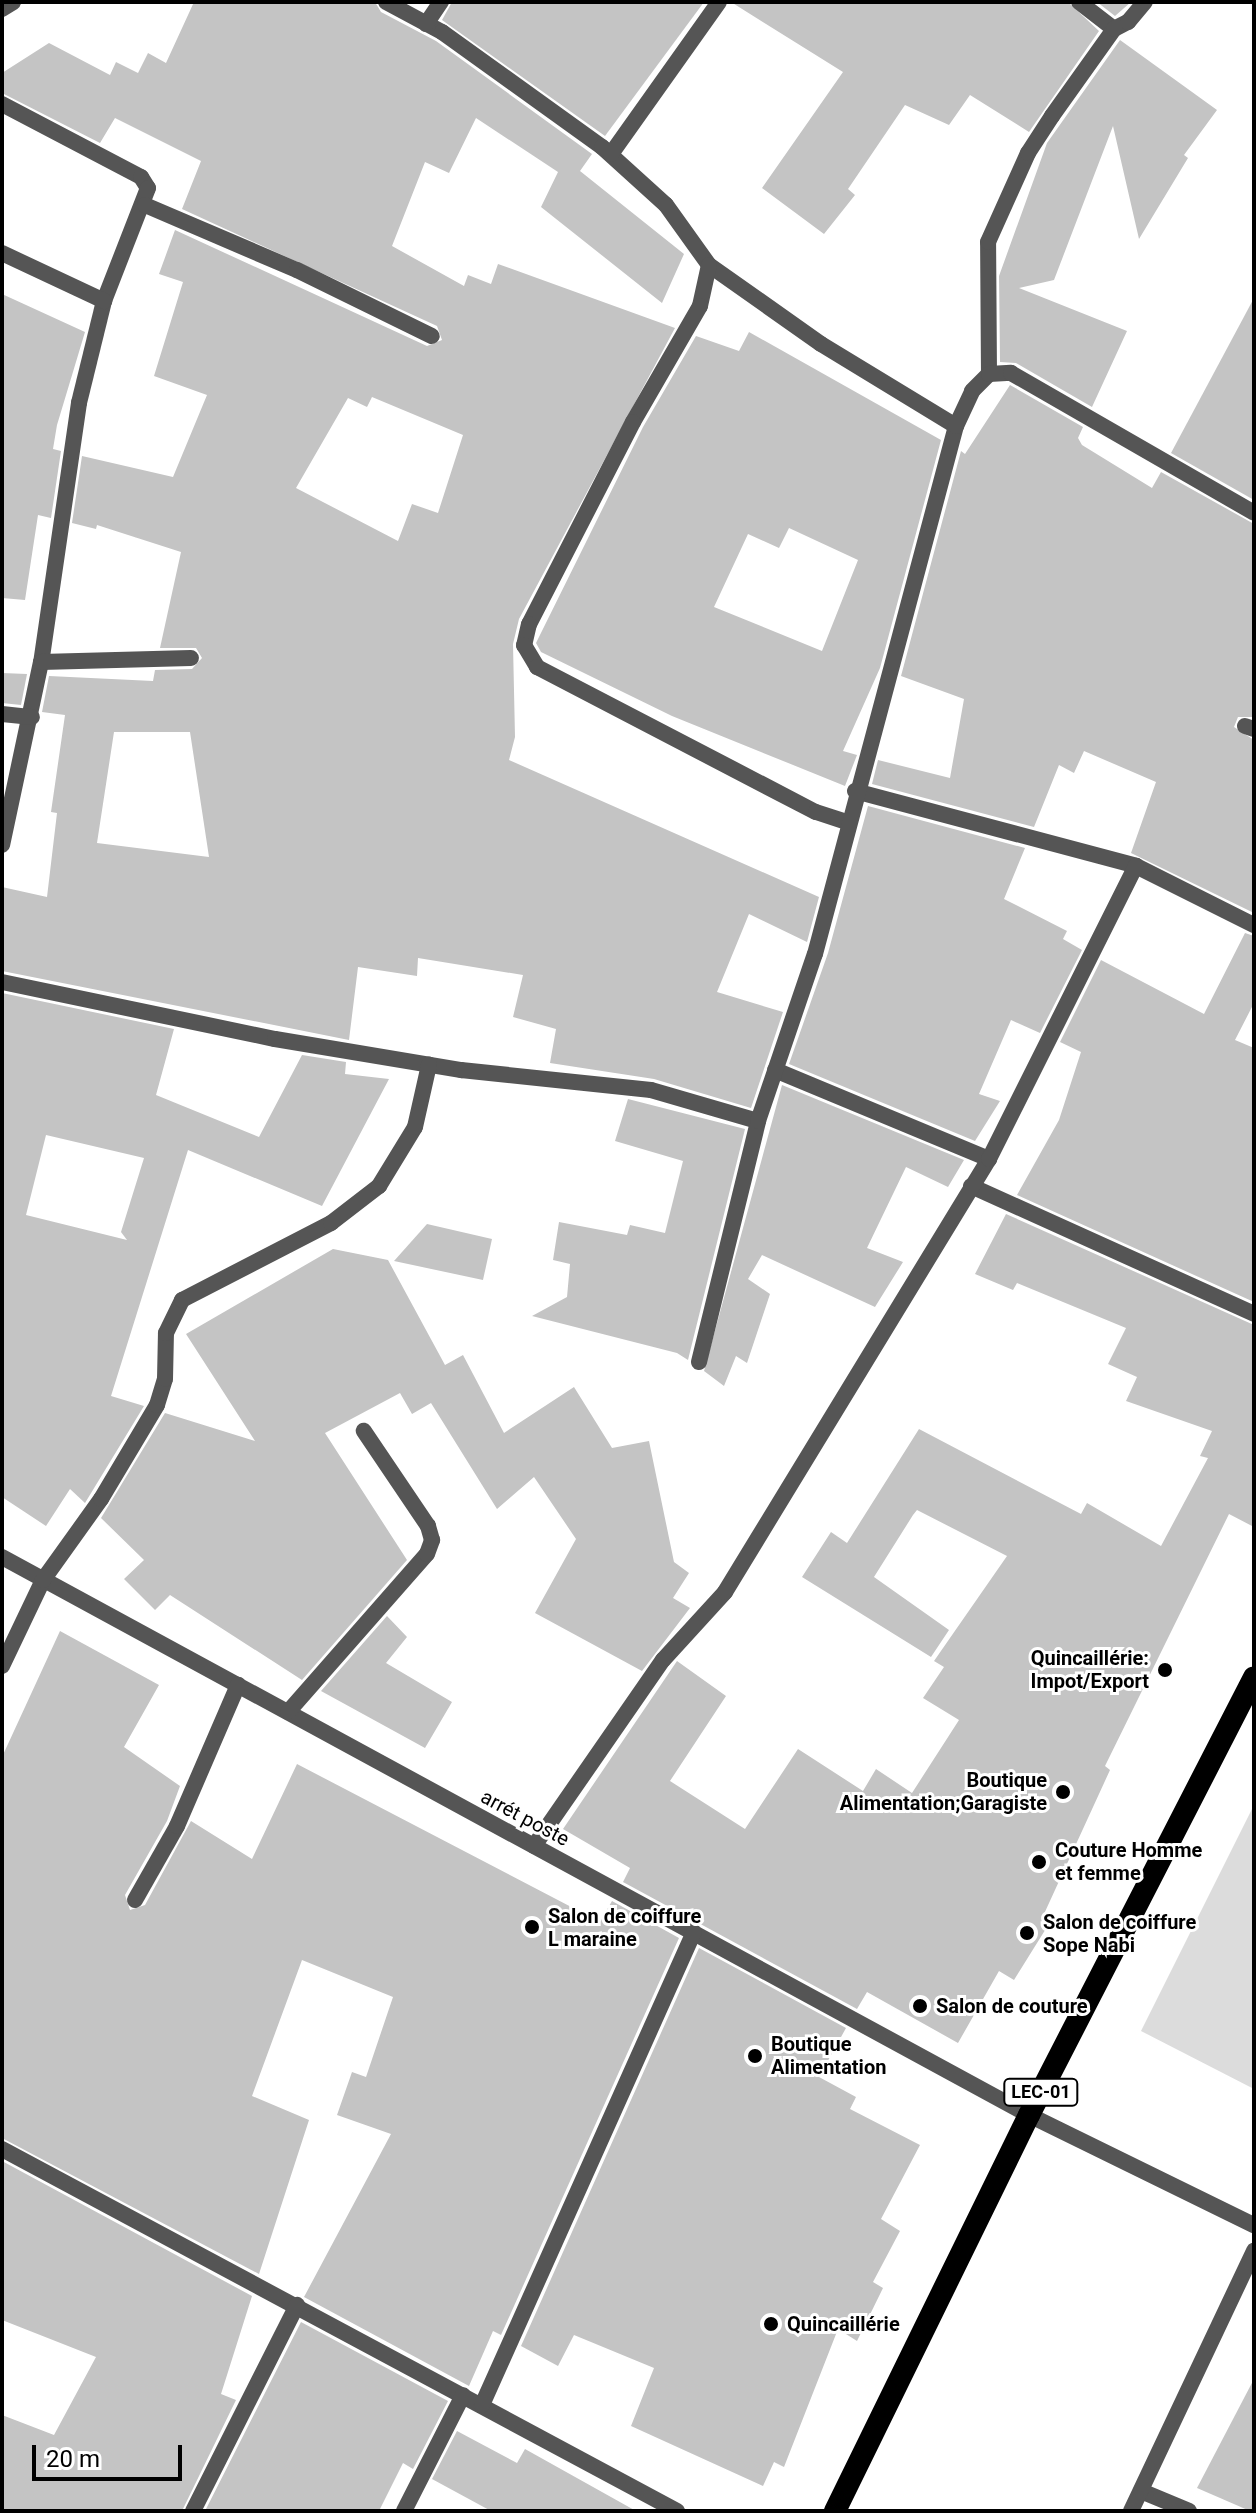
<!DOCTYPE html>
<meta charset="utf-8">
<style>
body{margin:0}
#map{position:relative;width:1256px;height:2513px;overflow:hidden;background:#fff;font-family:Roboto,sans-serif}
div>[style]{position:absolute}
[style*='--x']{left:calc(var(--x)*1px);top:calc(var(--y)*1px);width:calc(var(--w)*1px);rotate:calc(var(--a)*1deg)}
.green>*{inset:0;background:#dcdcdc}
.building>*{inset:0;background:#c4c4c4}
.minor>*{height:16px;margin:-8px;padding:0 8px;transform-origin:8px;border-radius:8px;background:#555}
.trunk>*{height:22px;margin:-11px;padding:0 11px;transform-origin:11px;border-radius:11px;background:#000}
.dots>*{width:22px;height:22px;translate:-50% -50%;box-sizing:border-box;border:4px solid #fff;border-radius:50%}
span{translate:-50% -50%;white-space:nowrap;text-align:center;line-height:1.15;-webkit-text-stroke:6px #fff;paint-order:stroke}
.shield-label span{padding:2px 6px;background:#fff;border:2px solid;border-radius:6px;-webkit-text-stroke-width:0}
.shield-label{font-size:18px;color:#000;font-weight:700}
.poi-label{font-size:20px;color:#000;font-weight:700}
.right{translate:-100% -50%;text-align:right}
.left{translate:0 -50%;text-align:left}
.street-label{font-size:20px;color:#000}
.frame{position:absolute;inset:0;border:4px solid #000;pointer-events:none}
.scale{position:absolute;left:32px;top:2445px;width:150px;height:36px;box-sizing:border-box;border:4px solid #000;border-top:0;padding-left:10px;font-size:24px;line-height:28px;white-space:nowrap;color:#000;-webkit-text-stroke:6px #fff;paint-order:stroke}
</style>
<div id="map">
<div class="green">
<i style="clip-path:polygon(1254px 1805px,1254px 2089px,1141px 2031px)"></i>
</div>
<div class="building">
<i style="clip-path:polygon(evenodd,194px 2px,375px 2px,381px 12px,436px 41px,592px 154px,580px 171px,684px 254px,662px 303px,541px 207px,558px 172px,476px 118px,449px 173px,425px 162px,392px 246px,464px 286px,468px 275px,491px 284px,498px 264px,675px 328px,519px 619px,513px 644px,515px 737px,509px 760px,819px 897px,807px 942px,749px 914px,717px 992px,783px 1012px,751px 1108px,654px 1079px,550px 1063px,556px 1029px,513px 1017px,523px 975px,418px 958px,417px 976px,358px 967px,349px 1040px,2px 971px,2px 887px,47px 897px,57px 813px,51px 812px,65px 715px,42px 712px,49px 676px,153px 681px,155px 670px,192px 669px,202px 658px,196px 648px,160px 648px,181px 552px,97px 525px,96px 529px,72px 523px,82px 456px,173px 477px,207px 395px,154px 376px,183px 282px,159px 274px,175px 230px,427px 346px,442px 340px,437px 326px,182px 209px,201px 161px,115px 118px,100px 143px,2px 93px,2px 73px,49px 43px,110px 75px,116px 62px,138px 73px,148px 53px,166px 63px,194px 2px,372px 397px,463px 435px,438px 513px,412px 504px,398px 541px,296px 488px,348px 398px,367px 407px,372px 397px,194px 2px,114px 732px,190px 732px,209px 857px,97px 843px,114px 732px)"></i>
<i style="clip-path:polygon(452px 2px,704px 2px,605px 136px,442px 20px)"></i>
<i style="clip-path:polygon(731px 2px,1068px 2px,1099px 31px,1029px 132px,970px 95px,949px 125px,905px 105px,848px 189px,855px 195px,824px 234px,762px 188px,843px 72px)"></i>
<i style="clip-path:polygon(1097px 2px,1131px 2px,1115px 16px)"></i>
<i style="clip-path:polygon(1120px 40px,1217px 110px,1184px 155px,1188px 158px,1139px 239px,1113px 126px,1054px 280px,1019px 288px,1127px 331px,1092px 407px,1016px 363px,1000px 362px,999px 276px,1047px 143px)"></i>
<i style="clip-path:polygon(2px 294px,85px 332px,57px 425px,53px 449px,61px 451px,51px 518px,38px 515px,25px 600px,2px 598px)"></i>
<i style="clip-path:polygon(1254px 298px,1254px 500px,1171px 453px)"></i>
<i style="clip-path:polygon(evenodd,749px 332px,941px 440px,880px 668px,843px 751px,857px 755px,845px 786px,672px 716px,541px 652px,536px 643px,643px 427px,696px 336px,739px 351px,749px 332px,789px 528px,858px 560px,822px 651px,714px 607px,748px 534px,779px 548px,789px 528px)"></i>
<i style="clip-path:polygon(1010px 385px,1083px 427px,1078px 438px,1082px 445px,1152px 488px,1161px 472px,1254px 524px,1254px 717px,1238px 717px,1234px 727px,1254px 740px,1254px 913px,1131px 853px,1156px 782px,1084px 751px,1074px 773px,1059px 765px,1034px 827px,872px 784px,878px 760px,950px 778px,964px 699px,901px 676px,961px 451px,965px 454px)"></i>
<i style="clip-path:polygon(2px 673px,27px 674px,21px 705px,2px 703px)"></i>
<i style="clip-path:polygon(868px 806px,1025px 848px,1004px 899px,1067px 931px,1063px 939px,1082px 950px,1040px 1033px,1011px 1020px,979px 1094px,1000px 1101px,975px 1141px,789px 1064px,828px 953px)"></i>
<i style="clip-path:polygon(1245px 933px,1254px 936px,1254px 1003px,1235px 1040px,1254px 1048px,1254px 1302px,1017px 1195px,1059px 1120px,1081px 1052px,1060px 1042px,1101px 960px,1204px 1014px)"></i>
<i style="clip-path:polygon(evenodd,2px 993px,174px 1029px,156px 1095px,259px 1137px,302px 1055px,346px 1062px,345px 1074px,389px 1079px,322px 1206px,188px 1150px,111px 1396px,144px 1406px,85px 1503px,70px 1489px,46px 1526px,2px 1497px,2px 993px,46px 1135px,144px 1158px,121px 1232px,127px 1240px,26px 1215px,46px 1135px)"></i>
<i style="clip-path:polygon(782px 1085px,964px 1160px,948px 1187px,906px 1167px,867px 1248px,903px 1262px,875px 1307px,762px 1255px,748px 1279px,770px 1294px,747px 1363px,736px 1356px,724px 1386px,704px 1371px)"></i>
<i style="clip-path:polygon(628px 1099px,745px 1129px,688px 1360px,677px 1353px,532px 1316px,567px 1297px,570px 1264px,553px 1260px,559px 1222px,627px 1235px,630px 1225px,665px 1233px,683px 1161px,615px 1141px)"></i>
<i style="clip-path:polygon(1006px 1214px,1254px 1325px,1254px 1527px,1229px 1514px,1105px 1766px,1110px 1770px,1044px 1914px,1052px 1919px,1014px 1980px,999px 1971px,958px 2043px,867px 1992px,857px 2009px,623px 1882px,630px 1868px,563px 1829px,677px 1661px,726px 1696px,670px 1781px,745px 1829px,798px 1749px,863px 1791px,876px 1769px,912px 1793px,959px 1720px,923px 1698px,944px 1667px,934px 1661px,1007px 1556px,917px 1510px,913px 1515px,874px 1577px,949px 1630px,931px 1657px,802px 1577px,831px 1532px,847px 1543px,919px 1429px,1081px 1514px,1087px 1503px,1161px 1546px,1208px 1458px,1200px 1456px,1212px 1431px,1126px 1401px,1137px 1377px,1108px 1364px,1126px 1328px,1017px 1283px,1013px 1290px,975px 1274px)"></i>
<i style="clip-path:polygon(427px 1224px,492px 1239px,483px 1280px,394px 1261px)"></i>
<i style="clip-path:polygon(333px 1249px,388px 1260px,445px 1365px,463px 1355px,504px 1433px,574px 1387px,612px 1448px,649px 1441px,674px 1562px,689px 1573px,673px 1598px,690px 1608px,642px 1671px,535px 1613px,576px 1539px,534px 1477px,497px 1509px,431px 1403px,412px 1414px,400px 1393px,325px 1433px,407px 1560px,302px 1680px,170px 1595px,155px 1610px,124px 1579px,144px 1560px,101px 1518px,165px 1413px,255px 1441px,186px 1334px)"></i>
<i style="clip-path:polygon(387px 1616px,407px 1637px,386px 1663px,452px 1702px,425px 1748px,321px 1691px)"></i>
<i style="clip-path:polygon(60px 1631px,159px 1685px,124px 1747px,180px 1786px,167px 1821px,125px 1895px,130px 1910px,145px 1905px,191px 1821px,252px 1859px,297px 1764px,600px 1922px,612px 1901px,679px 1938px,501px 2335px,493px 2331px,469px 2386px,304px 2297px,391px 2134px,337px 2115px,352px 2072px,366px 2077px,393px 1997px,302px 1960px,252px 2096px,309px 2120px,259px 2274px,2px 2138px,2px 1757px)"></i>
<i style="clip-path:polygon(699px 1948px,846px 2028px,819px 2077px,856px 2097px,850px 2109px,920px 2145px,881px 2219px,900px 2231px,873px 2282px,883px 2288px,857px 2341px,838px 2329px,784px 2467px,774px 2462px,763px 2486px,631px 2426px,654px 2368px,574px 2335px,558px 2366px,521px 2346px)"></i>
<i style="clip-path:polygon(2px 2161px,252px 2296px,221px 2394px,236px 2400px,182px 2511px,2px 2511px,2px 2415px,54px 2435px,96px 2357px,2px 2320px)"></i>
<i style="clip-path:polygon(301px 2322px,448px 2401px,413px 2469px,403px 2463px,379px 2511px,205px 2511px)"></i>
<i style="clip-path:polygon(1254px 2379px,1254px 2511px,1250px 2511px,1197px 2488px)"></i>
<i style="clip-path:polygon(457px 2431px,517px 2463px,525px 2449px,636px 2511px,491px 2511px,432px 2479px)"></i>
</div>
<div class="minor">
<i style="--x:386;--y:2;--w:64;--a:28.2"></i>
<i style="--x:442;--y:32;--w:197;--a:35.7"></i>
<i style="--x:602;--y:147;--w:86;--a:42.2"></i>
<i style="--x:666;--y:205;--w:74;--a:54.4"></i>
<i style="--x:709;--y:265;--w:137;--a:35.2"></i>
<i style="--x:821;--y:344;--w:158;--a:31.3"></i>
<i style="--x:1079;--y:2;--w:44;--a:37.6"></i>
<i style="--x:2;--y:9;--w:13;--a:-32"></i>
<i style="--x:426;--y:24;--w:27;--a:-56"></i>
<i style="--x:2;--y:104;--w:157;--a:27.7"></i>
<i style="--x:141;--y:177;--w:13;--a:58"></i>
<i style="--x:148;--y:188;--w:121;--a:111.3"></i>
<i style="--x:104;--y:301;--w:105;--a:103.8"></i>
<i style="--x:79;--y:403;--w:262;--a:98.3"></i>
<i style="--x:41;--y:662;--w:187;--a:102"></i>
<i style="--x:611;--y:154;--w:186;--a:-54.6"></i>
<i style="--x:145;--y:205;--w:165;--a:23.2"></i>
<i style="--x:297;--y:270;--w:150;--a:26.1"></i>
<i style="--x:2;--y:253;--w:113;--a:25.2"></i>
<i style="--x:709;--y:265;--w:42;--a:102.4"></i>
<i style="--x:700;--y:306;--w:134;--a:120"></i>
<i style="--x:633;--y:422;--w:227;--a:117.2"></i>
<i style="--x:529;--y:624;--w:22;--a:103"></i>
<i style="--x:524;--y:645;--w:26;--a:59"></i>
<i style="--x:537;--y:667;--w:314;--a:27.5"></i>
<i style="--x:816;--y:812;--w:35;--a:18"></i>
<i style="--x:989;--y:374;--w:132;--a:-90.4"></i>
<i style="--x:988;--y:242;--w:98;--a:-65.8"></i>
<i style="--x:1028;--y:153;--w:44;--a:-57"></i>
<i style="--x:1052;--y:116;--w:107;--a:-54.5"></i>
<i style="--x:1114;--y:29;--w:16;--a:-27"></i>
<i style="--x:1128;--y:22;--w:26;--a:-50"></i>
<i style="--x:41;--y:662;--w:150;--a:-1.5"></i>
<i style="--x:2;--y:714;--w:30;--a:6"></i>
<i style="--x:1245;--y:726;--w:9;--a:18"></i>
<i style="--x:855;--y:791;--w:291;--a:14.9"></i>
<i style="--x:1136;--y:866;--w:132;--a:26.6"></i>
<i style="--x:2;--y:982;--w:279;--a:11.8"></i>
<i style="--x:275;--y:1039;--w:189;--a:9.5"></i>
<i style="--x:461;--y:1070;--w:191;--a:6"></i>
<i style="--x:651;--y:1090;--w:111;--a:16.2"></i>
<i style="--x:775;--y:1070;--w:232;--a:22.6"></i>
<i style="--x:971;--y:1186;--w:311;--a:24.3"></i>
<i style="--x:699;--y:1362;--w:248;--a:-76.2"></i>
<i style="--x:758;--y:1121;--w:176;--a:-71.2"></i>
<i style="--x:815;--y:954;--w:547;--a:-75.05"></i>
<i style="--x:956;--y:426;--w:38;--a:-65"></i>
<i style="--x:972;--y:391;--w:24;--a:-45"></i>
<i style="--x:989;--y:374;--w:22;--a:-3"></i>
<i style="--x:1011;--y:373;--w:280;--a:29.9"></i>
<i style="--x:2;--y:1557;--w:1169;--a:28.52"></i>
<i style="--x:1029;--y:2115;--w:250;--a:26.1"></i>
<i style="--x:2;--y:1666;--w:95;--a:-64.5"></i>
<i style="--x:43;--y:1580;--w:100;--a:-54.4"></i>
<i style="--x:101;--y:1499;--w:109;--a:-59.2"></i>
<i style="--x:157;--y:1405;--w:27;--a:-73"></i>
<i style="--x:165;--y:1379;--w:46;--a:-88.8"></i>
<i style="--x:166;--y:1333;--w:37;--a:-64"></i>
<i style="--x:182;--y:1300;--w:168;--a:-27.3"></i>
<i style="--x:331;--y:1223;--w:61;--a:-37.6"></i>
<i style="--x:379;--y:1186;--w:69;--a:-58.6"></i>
<i style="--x:415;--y:1127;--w:64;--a:-77.3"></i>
<i style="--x:288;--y:1712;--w:210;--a:-48.7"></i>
<i style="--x:427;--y:1554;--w:15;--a:-70"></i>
<i style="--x:432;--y:1540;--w:15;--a:-106"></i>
<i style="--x:428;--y:1526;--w:115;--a:-124"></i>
<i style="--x:534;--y:1846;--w:226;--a:-55.3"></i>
<i style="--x:663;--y:1660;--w:92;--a:-47.6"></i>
<i style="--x:725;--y:1592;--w:507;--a:-58.63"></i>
<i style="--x:989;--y:1159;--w:328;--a:-63.4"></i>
<i style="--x:135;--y:1900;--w:85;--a:-60.4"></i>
<i style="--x:177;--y:1826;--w:154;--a:-66.6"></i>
<i style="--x:2;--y:2149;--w:766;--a:28.2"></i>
<i style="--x:482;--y:2405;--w:518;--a:-65.86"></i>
<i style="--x:1141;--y:2491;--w:52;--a:22.6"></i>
<i style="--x:193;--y:2511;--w:231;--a:-63.2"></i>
<i style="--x:404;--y:2511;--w:130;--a:-63"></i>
<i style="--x:1131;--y:2511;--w:288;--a:-64.7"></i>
</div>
<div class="trunk">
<i style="--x:835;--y:2511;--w:441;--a:-63.9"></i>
<i style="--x:1029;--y:2115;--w:492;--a:-62.8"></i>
</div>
<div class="dots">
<i style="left:1165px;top:1670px;background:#000"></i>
<i style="left:1063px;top:1792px;background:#000"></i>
<i style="left:1039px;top:1862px;background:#000"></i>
<i style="left:532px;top:1927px;background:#000"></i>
<i style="left:1027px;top:1933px;background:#000"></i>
<i style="left:920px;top:2006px;background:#000"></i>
<i style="left:755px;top:2056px;background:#000"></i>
<i style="left:771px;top:2324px;background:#000"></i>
</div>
<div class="shield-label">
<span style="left:1041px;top:2092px">LEC-01</span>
</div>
<div class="poi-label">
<span class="right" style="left:1149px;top:1670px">Quincaillérie:<br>Impot/Export</span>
<span class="right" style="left:1047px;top:1792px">Boutique<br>Alimentation;Garagiste</span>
<span class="left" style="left:1055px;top:1862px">Couture Homme<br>et femme</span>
<span class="left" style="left:548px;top:1928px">Salon de coiffure<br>L maraine</span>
<span class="left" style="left:1043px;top:1934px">Salon de coiffure<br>Sope Nabi</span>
<span class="left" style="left:936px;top:2006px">Salon de couture</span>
<span class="left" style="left:771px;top:2056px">Boutique<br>Alimentation</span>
<span class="left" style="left:787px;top:2324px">Quincaillérie</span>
</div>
<div class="street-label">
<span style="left:525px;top:1818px;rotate:28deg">arrét poste</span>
</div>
<div class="frame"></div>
<div class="scale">20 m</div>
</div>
